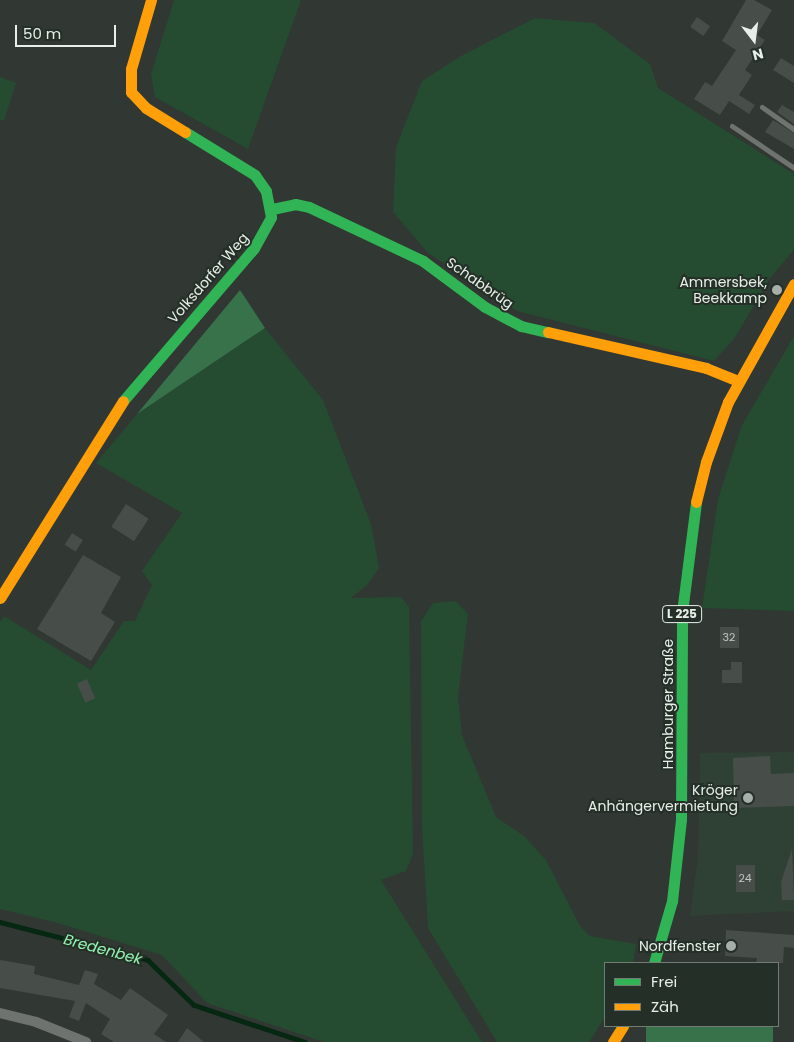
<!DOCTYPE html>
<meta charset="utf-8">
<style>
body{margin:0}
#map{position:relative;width:794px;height:1042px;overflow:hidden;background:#313732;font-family:Poppins,sans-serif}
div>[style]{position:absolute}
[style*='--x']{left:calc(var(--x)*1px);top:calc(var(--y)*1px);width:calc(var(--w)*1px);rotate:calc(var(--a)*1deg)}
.built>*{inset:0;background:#2f4134}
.green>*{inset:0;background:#254b31}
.forest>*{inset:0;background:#37724a;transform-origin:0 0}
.stream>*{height:4.5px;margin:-2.25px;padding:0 2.25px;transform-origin:2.25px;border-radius:2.25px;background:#062813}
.building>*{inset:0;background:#474d48;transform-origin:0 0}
.lane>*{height:5px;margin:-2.5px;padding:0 2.5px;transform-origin:2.5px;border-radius:2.5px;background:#6f7370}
.street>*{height:10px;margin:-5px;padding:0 5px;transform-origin:5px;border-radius:5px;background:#6f7370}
.fast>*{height:11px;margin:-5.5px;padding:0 5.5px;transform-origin:5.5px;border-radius:5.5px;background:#30b455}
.slow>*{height:11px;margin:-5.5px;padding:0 5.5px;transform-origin:5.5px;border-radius:5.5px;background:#ff9f0a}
.dots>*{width:14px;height:14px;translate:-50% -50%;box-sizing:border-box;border:2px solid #243027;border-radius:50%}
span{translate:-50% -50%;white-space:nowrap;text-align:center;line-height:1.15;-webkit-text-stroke:4px #243027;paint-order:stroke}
.number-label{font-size:11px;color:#c0c6c1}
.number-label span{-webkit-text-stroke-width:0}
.shield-label span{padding:1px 4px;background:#243027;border:1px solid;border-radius:4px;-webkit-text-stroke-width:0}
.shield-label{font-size:12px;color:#e8efe9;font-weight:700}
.street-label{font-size:14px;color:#e8efe9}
.poi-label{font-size:14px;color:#e8efe9}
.right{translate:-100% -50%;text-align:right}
.water-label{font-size:15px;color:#95f3b1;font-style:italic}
.legend{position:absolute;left:604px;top:962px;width:175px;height:65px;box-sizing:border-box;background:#243027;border:1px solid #727c75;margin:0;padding:6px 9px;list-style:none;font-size:15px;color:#e8efe9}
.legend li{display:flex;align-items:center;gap:10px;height:25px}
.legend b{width:25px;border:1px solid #727c75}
.north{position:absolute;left:729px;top:15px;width:50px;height:50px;-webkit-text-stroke:4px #243027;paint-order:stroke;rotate:165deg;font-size:14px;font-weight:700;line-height:20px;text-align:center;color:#e8efe9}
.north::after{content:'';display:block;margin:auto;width:18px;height:22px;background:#e8efe9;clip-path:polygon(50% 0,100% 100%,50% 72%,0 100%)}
.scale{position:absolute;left:15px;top:25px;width:101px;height:22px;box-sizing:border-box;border:2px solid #e8efe9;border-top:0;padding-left:6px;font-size:15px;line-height:18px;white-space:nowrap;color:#e8efe9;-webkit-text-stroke:4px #243027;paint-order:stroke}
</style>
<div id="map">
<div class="built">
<i style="clip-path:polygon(794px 752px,794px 911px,690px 916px,698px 856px,700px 753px)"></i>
</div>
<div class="green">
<i style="clip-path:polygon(174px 0,301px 0,248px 149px,155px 97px,151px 74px)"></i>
<i style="clip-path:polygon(535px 18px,594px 23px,650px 64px,658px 88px,794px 174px,794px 250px,770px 278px,734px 339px,714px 361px,517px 311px,428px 253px,393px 212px,396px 147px,422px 81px,461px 56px)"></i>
<i style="clip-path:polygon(0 77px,16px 83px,4px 121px,0 120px)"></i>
<i style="clip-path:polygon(265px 328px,323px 400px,371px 524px,379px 568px,367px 585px,351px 598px,401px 597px,409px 607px,413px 854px,406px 871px,381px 880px,482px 1042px,324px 1042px,207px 1003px,162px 955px,54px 922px,0 909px,0 622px,4px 616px,91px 670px,124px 621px,135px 621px,152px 585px,142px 571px,182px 513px,96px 463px,137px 414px)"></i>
<i style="clip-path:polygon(794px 336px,794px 611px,702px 608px,718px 499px,742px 425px)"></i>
<i style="clip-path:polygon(456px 601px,468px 614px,458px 697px,462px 735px,496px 817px,524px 836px,546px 860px,580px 926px,590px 936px,636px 944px,633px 963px,605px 963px,605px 1017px,589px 1042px,497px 1042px,428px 928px,422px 828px,421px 621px,433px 603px)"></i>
</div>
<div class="forest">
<i style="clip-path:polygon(240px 290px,265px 328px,137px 414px)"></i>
<i style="left:646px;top:1026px;width:127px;height:19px"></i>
</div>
<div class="stream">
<i style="--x:0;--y:922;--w:153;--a:14.4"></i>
<i style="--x:148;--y:960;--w:64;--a:44.4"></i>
<i style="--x:194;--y:1005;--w:117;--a:18.4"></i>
</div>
<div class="building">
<i style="clip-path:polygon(746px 0,754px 0,772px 10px,757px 35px,765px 40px,745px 70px,752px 75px,739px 95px,755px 105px,749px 114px,729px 101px,720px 115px,694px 99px,705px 82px,712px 86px,736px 50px,722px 41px)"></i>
<i style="left:697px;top:17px;width:16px;height:12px;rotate:35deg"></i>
<i style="clip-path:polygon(781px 58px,794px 66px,794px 83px,773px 70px)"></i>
<i style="clip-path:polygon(782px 105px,794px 112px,794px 124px,777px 112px)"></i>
<i style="clip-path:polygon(773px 120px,794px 133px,794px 149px,765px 132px)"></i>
<i style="left:126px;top:504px;width:27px;height:27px;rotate:33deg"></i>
<i style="left:72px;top:533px;width:13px;height:14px;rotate:32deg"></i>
<i style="clip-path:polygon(83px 555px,121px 577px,101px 613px,115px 622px,91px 661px,37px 629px)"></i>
<i style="left:720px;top:627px;width:19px;height:21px"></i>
<i style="clip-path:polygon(731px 662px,742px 662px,742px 683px,722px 683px,722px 670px,731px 670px)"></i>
<i style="left:87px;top:679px;width:21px;height:11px;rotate:67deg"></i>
<i style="clip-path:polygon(770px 756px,771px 774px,794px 773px,794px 806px,734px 808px,733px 758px)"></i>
<i style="clip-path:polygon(792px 849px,794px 900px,782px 900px,781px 882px)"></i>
<i style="left:736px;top:865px;width:19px;height:27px"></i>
<i style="clip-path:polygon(726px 930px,794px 935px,794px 948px,784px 947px,783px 963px,756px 963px,757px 958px,725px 956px)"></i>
<i style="clip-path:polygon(0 960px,35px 966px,34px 974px,79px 985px,85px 970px,98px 974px,94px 984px,121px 1000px,130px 988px,168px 1015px,154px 1034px,166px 1042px,114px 1042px,101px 1034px,110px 1019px,86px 1003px,79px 1021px,69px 1017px,75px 1001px,0 988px)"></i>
<i style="clip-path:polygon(187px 1028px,204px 1042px,178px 1042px)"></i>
</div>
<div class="lane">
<i style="--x:762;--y:107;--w:39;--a:35"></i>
<i style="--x:732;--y:126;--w:75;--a:34.1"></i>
</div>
<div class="street">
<i style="--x:0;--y:1013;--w:37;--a:14"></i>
<i style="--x:36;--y:1022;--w:54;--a:21.8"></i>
</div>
<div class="fast">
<i style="--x:272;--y:209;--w:24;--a:-12"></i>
<i style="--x:295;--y:204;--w:14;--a:12"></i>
<i style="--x:309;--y:207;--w:126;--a:25.3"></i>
<i style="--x:423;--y:261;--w:77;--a:36.6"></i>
<i style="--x:485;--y:307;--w:41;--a:27.8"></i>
<i style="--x:521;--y:326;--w:28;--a:13"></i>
<i style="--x:123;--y:401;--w:201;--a:-49.4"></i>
<i style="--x:254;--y:248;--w:35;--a:-61"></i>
<i style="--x:271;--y:217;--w:26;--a:-101"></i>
<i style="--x:266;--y:191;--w:19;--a:-125"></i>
<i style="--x:255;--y:175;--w:82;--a:-148.4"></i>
<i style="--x:654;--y:963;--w:65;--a:-73.8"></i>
<i style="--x:672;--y:901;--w:82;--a:-83.7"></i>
<i style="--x:681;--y:819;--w:207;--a:-89.7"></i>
<i style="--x:682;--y:612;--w:111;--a:-82.7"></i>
</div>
<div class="slow">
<i style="--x:151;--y:0;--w:72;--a:106.2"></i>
<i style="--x:131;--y:69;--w:23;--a:90"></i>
<i style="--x:131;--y:92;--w:22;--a:47"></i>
<i style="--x:146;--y:108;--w:46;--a:31.6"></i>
<i style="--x:548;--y:332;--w:162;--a:12.8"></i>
<i style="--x:706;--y:368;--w:35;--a:22"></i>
<i style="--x:696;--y:502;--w:41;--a:-76"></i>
<i style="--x:706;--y:462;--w:64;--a:-69.9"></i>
<i style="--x:728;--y:402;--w:135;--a:-60.8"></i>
<i style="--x:0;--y:598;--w:232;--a:-58"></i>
<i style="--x:613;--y:1042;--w:19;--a:-58"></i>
</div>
<div class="dots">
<i style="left:777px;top:290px;background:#a8afa9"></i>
<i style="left:748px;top:798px;background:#a8afa9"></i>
<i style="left:731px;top:946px;background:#a8afa9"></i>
</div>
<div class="number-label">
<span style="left:729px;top:637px">32</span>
<span style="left:745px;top:878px">24</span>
</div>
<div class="shield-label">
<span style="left:682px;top:614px">L 225</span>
</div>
<div class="street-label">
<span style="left:208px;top:278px;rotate:-49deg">Volksdorfer Weg</span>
<span style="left:480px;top:283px;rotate:35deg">Schabbrüg</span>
<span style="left:668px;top:704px;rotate:-90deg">Hamburger Straße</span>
</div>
<div class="poi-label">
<span class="right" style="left:767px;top:290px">Ammersbek,<br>Beekkamp</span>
<span class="right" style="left:738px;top:798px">Kröger<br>Anhängervermietung</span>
<span class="right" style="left:721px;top:946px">Nordfenster</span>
</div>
<div class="water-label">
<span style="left:103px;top:949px;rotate:15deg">Bredenbek</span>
</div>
<ul class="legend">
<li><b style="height:6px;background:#30b455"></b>Frei</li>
<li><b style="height:6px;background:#ff9f0a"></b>Zäh</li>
</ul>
<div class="north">N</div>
<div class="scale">50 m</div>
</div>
